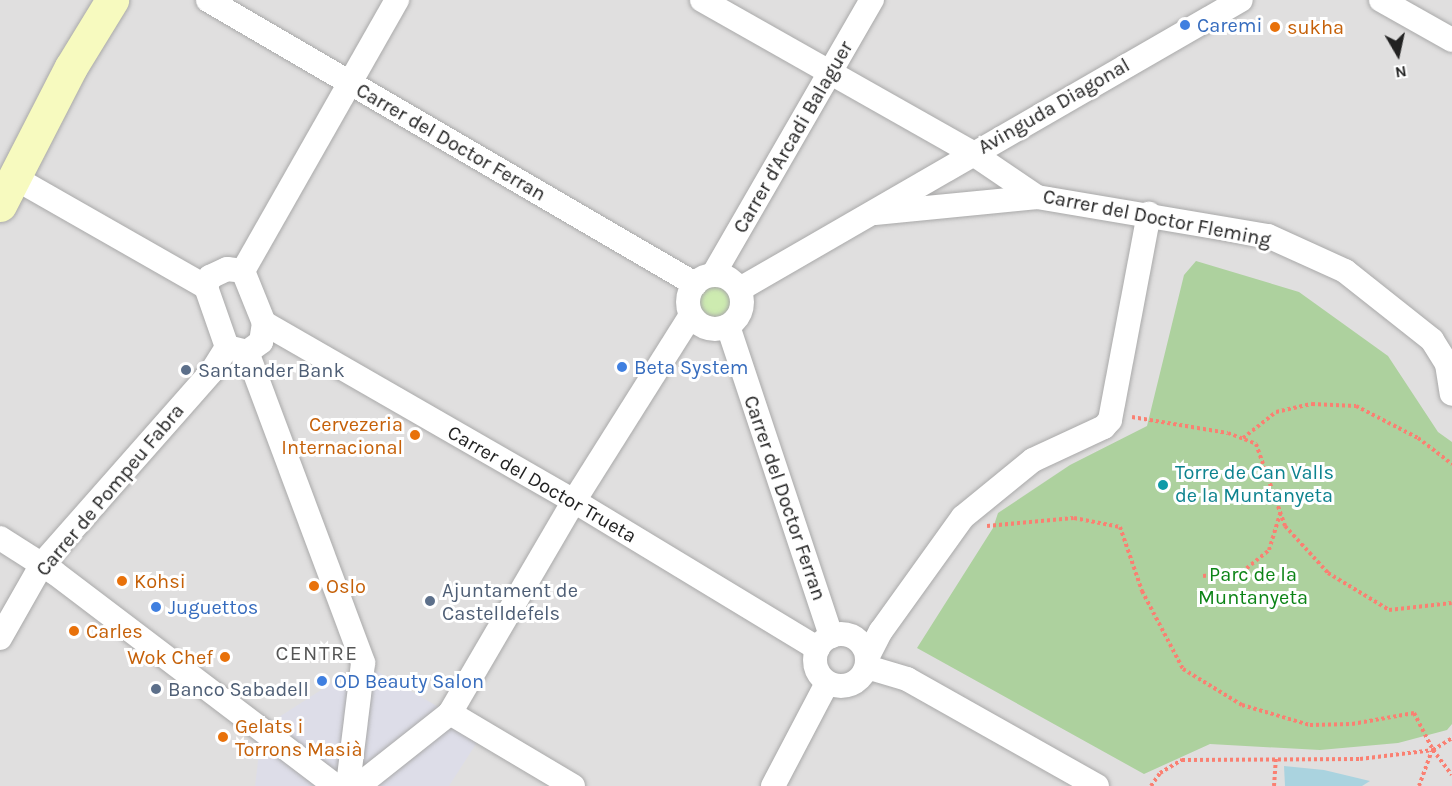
<!DOCTYPE html>
<meta charset="utf-8">
<style>
body{margin:0}
#map{position:relative;width:1452px;height:786px;overflow:hidden;background:#f2efe9;font-family:Karla,sans-serif}
div>[style]{position:absolute}
[style*='--x']{left:calc(var(--x)*1px);top:calc(var(--y)*1px);width:calc(var(--w)*1px);rotate:calc(var(--a)*1deg)}
.residential>*{inset:0;background:#e0dfdf;transform-origin:0 0}
.grass>*{inset:0;background:#cdebb0}
.round{border-radius:50%}
.forest>*{inset:0;background:#add19e}
.plaza>*{inset:0;background:#dddde8}
.water>*{inset:0;background:#aad3df}
.path>*{height:4px;margin-top:-2px;transform-origin:0;background:repeating-linear-gradient(90deg,#fa8072 0 3px,transparent 0 6px)}
.roads{filter:drop-shadow(0 0 2px #a9a9a9) drop-shadow(0 0 2px #a9a9a9)}
.street>*{height:24px;margin:-12px;padding:0 12px;transform-origin:12px;border-radius:12px;background:#fff}
.street>.ring{margin:-12px;padding:0;box-sizing:content-box;background:none;border:24px solid #fff;border-radius:50%}
.secondary>*{height:33px;margin:-16.5px;padding:0 16.5px;transform-origin:16.5px;border-radius:16.5px;background:#f7fabf}
.dots>*{width:16px;height:16px;translate:-50% -50%;box-sizing:border-box;border:3px solid #fff;border-radius:50%}
span{translate:-50% -50%;white-space:nowrap;text-align:center;line-height:1.15;-webkit-text-stroke:6px #fff;paint-order:stroke}
.shop-label{font-size:20px;color:#366cbe}
.left{translate:0 -50%;text-align:left}
.food-label{font-size:20px;color:#c56008}
.right{translate:-100% -50%;text-align:right}
.street-label{font-size:20px;color:#222}
.service-label{font-size:20px;color:#4e5e75}
.culture-label{font-size:20px;color:#0d838f}
.park-label{font-size:20px;color:#0c8416}
.neighbourhood-label{font-size:21px;color:#555;letter-spacing:1.5px}
.north{position:absolute;left:1368px;top:24px;width:60px;height:60px;-webkit-text-stroke:4px #fff;paint-order:stroke;rotate:171deg;font-size:16px;font-weight:700;line-height:24px;text-align:center;color:#222}
.north::after{content:'';display:block;margin:auto;width:21px;height:27px;background:#222;clip-path:polygon(50% 0,100% 100%,50% 72%,0 100%)}
</style>
<div id="map">
<div class="residential">
<i style="left:0;top:0;width:1452px;height:786px"></i>
</div>
<div class="grass">
<i class="round" style="left:699px;top:286px;width:32px;height:32px"></i>
</div>
<div class="forest">
<i style="clip-path:polygon(1196px 261px,1299px 292px,1388px 356px,1438px 432px,1452px 442px,1452px 724px,1447px 730px,1398px 743px,1320px 750px,1210px 744px,1144px 774px,917px 648px,993px 528px,998px 513px,1070px 465px,1147px 426px,1184px 275px)"></i>
</div>
<div class="plaza">
<i style="clip-path:polygon(363px 663px,483px 733px,449px 786px,255px 786px,262px 728px)"></i>
</div>
<div class="water">
<i style="clip-path:polygon(1284px 766px,1324px 770px,1370px 781px,1362px 786px,1285px 786px)"></i>
</div>
<div class="path">
<i style="--x:1132;--y:417;--w:97;--a:9.5"></i>
<i style="--x:1228;--y:433;--w:30;--a:21"></i>
<i style="--x:1256;--y:444;--w:87;--a:70.5"></i>
<i style="--x:1285;--y:526;--w:64;--a:47.5"></i>
<i style="--x:1328;--y:573;--w:71;--a:31.2"></i>
<i style="--x:1389;--y:610;--w:63;--a:-6.3"></i>
<i style="--x:1243;--y:438;--w:42;--a:-38.2"></i>
<i style="--x:1276;--y:412;--w:37;--a:-13"></i>
<i style="--x:1312;--y:404;--w:44;--a:2.6"></i>
<i style="--x:1356;--y:406;--w:70;--a:27.3"></i>
<i style="--x:1418;--y:438;--w:43;--a:37.4"></i>
<i style="--x:987;--y:526;--w:87;--a:-5.3"></i>
<i style="--x:1074;--y:518;--w:47;--a:11.1"></i>
<i style="--x:1120;--y:527;--w:68;--a:71"></i>
<i style="--x:1142;--y:591;--w:88;--a:62.3"></i>
<i style="--x:1183;--y:669;--w:69;--a:31.4"></i>
<i style="--x:1242;--y:705;--w:71;--a:16.4"></i>
<i style="--x:1310;--y:725;--w:42;--a:-1.4"></i>
<i style="--x:1352;--y:724;--w:63;--a:-10.1"></i>
<i style="--x:1414;--y:713;--w:42;--a:62.8"></i>
<i style="--x:1433;--y:750;--w:31;--a:53"></i>
<i style="--x:1203;--y:576;--w:39;--a:-6"></i>
<i style="--x:1242;--y:572;--w:35;--a:-39"></i>
<i style="--x:1269;--y:550;--w:38;--a:-73"></i>
<i style="--x:1151;--y:786;--w:16;--a:-55"></i>
<i style="--x:1160;--y:773;--w:26;--a:-31"></i>
<i style="--x:1182;--y:760;--w:178;--a:-0.3"></i>
<i style="--x:1360;--y:759;--w:74;--a:-7"></i>
<i style="--x:1433;--y:750;--w:22;--a:-32"></i>
<i style="--x:1274;--y:786;--w:28;--a:-86"></i>
<i style="--x:1419;--y:786;--w:37;--a:-70"></i>
</div>
<div class="roads">
<div class="street">
<i style="--x:208;--y:0;--w:564;--a:30.25"></i>
<i style="--x:702;--y:0;--w:310;--a:29.5"></i>
<i style="--x:972;--y:153;--w:78;--a:34.1"></i>
<i style="--x:1037;--y:197;--w:234;--a:9.6"></i>
<i style="--x:1268;--y:236;--w:85;--a:24.4"></i>
<i style="--x:1345;--y:271;--w:111;--a:38.4"></i>
<i style="--x:1432;--y:340;--w:28;--a:58"></i>
<i style="--x:1447;--y:364;--w:30;--a:81"></i>
<i style="--x:1381;--y:0;--w:81;--a:29.4"></i>
<i style="--x:15;--y:178;--w:220;--a:29.7"></i>
<i style="--x:875;--y:213;--w:163;--a:-5.6"></i>
<i style="--x:227;--y:269;--w:16;--a:7"></i>
<i style="--x:243;--y:271;--w:56;--a:68"></i>
<i style="--x:264;--y:323;--w:19;--a:99"></i>
<i style="--x:261;--y:342;--w:17;--a:144"></i>
<i style="--x:247;--y:352;--w:21;--a:-166"></i>
<i style="--x:227;--y:347;--w:64;--a:-109.3"></i>
<i style="--x:206;--y:287;--w:11;--a:-68"></i>
<i style="--x:210;--y:277;--w:19;--a:-25"></i>
<i style="--x:243;--y:271;--w:312;--a:-60.4"></i>
<i class="ring" style="left:688px;top:275px;width:30px;height:30px"></i>
<i style="--x:713;--y:275;--w:318;--a:-60"></i>
<i style="--x:740;--y:289;--w:578;--a:-29.98"></i>
<i style="--x:264;--y:323;--w:357;--a:29.9"></i>
<i style="--x:574;--y:501;--w:285;--a:31.2"></i>
<i style="--x:728;--y:326;--w:327;--a:71.6"></i>
<i style="--x:247;--y:352;--w:332;--a:69.5"></i>
<i style="--x:363;--y:663;--w:124;--a:97"></i>
<i style="--x:0;--y:538;--w:65;--a:32.5"></i>
<i style="--x:55;--y:573;--w:353;--a:37.2"></i>
<i class="ring" style="left:815px;top:634px;width:28px;height:28px"></i>
<i style="--x:0;--y:638;--w:85;--a:-60.4"></i>
<i style="--x:42;--y:564;--w:257;--a:-48.6"></i>
<i style="--x:212;--y:371;--w:28;--a:-58"></i>
<i style="--x:868;--y:656;--w:28;--a:-63"></i>
<i style="--x:881;--y:631;--w:140;--a:-54.3"></i>
<i style="--x:963;--y:517;--w:90;--a:-39.2"></i>
<i style="--x:1033;--y:460;--w:78;--a:-24.9"></i>
<i style="--x:1104;--y:427;--w:9;--a:-49"></i>
<i style="--x:1110;--y:420;--w:210;--a:-79.3"></i>
<i style="--x:867;--y:667;--w:42;--a:16.7"></i>
<i style="--x:907;--y:679;--w:218;--a:29.4"></i>
<i style="--x:450;--y:713;--w:143;--a:30.7"></i>
<i style="--x:358;--y:786;--w:117;--a:-38.4"></i>
<i style="--x:450;--y:713;--w:246;--a:-59.7"></i>
<i style="--x:574;--y:501;--w:218;--a:-57.8"></i>
<i style="--x:773;--y:786;--w:116;--a:-62.3"></i>
</div>
<div class="secondary">
<i style="--x:0;--y:205;--w:155;--a:-62.8"></i>
<i style="--x:71;--y:67;--w:79;--a:-58.5"></i>
</div>
</div>
<div class="dots">
<i style="left:1185px;top:25px;background:#3f7fe0"></i>
<i style="left:1275px;top:27px;background:#e8710a"></i>
<i style="left:622px;top:367px;background:#3f7fe0"></i>
<i style="left:186px;top:370px;background:#5c6f8a"></i>
<i style="left:415px;top:435px;background:#e8710a"></i>
<i style="left:1163px;top:485px;background:#0f9aa8"></i>
<i style="left:122px;top:581px;background:#e8710a"></i>
<i style="left:314px;top:586px;background:#e8710a"></i>
<i style="left:430px;top:601px;background:#5c6f8a"></i>
<i style="left:156px;top:607px;background:#3f7fe0"></i>
<i style="left:74px;top:631px;background:#e8710a"></i>
<i style="left:225px;top:657px;background:#e8710a"></i>
<i style="left:322px;top:681px;background:#3f7fe0"></i>
<i style="left:156px;top:689px;background:#5c6f8a"></i>
<i style="left:223px;top:737px;background:#e8710a"></i>
</div>
<div class="shop-label">
<span class="left" style="left:1197px;top:25px">Caremi</span>
<span class="left" style="left:634px;top:367px">Beta System</span>
<span class="left" style="left:168px;top:607px">Juguettos</span>
<span class="left" style="left:334px;top:681px">OD Beauty Salon</span>
</div>
<div class="food-label">
<span class="left" style="left:1287px;top:27px">sukha</span>
<span class="right" style="left:403px;top:436px">Cervezeria<br>Internacional</span>
<span class="left" style="left:134px;top:581px">Kohsi</span>
<span class="left" style="left:326px;top:586px">Oslo</span>
<span class="left" style="left:86px;top:631px">Carles</span>
<span class="right" style="left:213px;top:657px">Wok Chef</span>
<span class="left" style="left:235px;top:738px">Gelats i<br>Torrons Masià</span>
</div>
<div class="street-label">
<span style="left:1054px;top:106px;rotate:-30deg">Avinguda Diagonal</span>
<span style="left:793px;top:137px;rotate:-60deg">Carrer d'Arcadi Balaguer</span>
<span style="left:451px;top:142px;rotate:30deg">Carrer del Doctor Ferran</span>
<span style="left:1157px;top:218px;rotate:11deg">Carrer del Doctor Fleming</span>
<span style="left:542px;top:484px;rotate:30deg">Carrer del Doctor Trueta</span>
<span style="left:110px;top:490px;rotate:-50deg">Carrer de Pompeu Fabra</span>
<span style="left:785px;top:498px;rotate:71deg">Carrer del Doctor Ferran</span>
</div>
<div class="service-label">
<span class="left" style="left:198px;top:370px">Santander Bank</span>
<span class="left" style="left:442px;top:602px">Ajuntament de<br>Castelldefels</span>
<span class="left" style="left:168px;top:689px">Banco Sabadell</span>
</div>
<div class="culture-label">
<span class="left" style="left:1175px;top:484px">Torre de Can Valls<br>de la Muntanyeta</span>
</div>
<div class="park-label">
<span style="left:1253px;top:586px">Parc de la<br>Muntanyeta</span>
</div>
<div class="neighbourhood-label">
<span style="left:317px;top:653px">CENTRE</span>
</div>
<div class="north">N</div>
</div>
